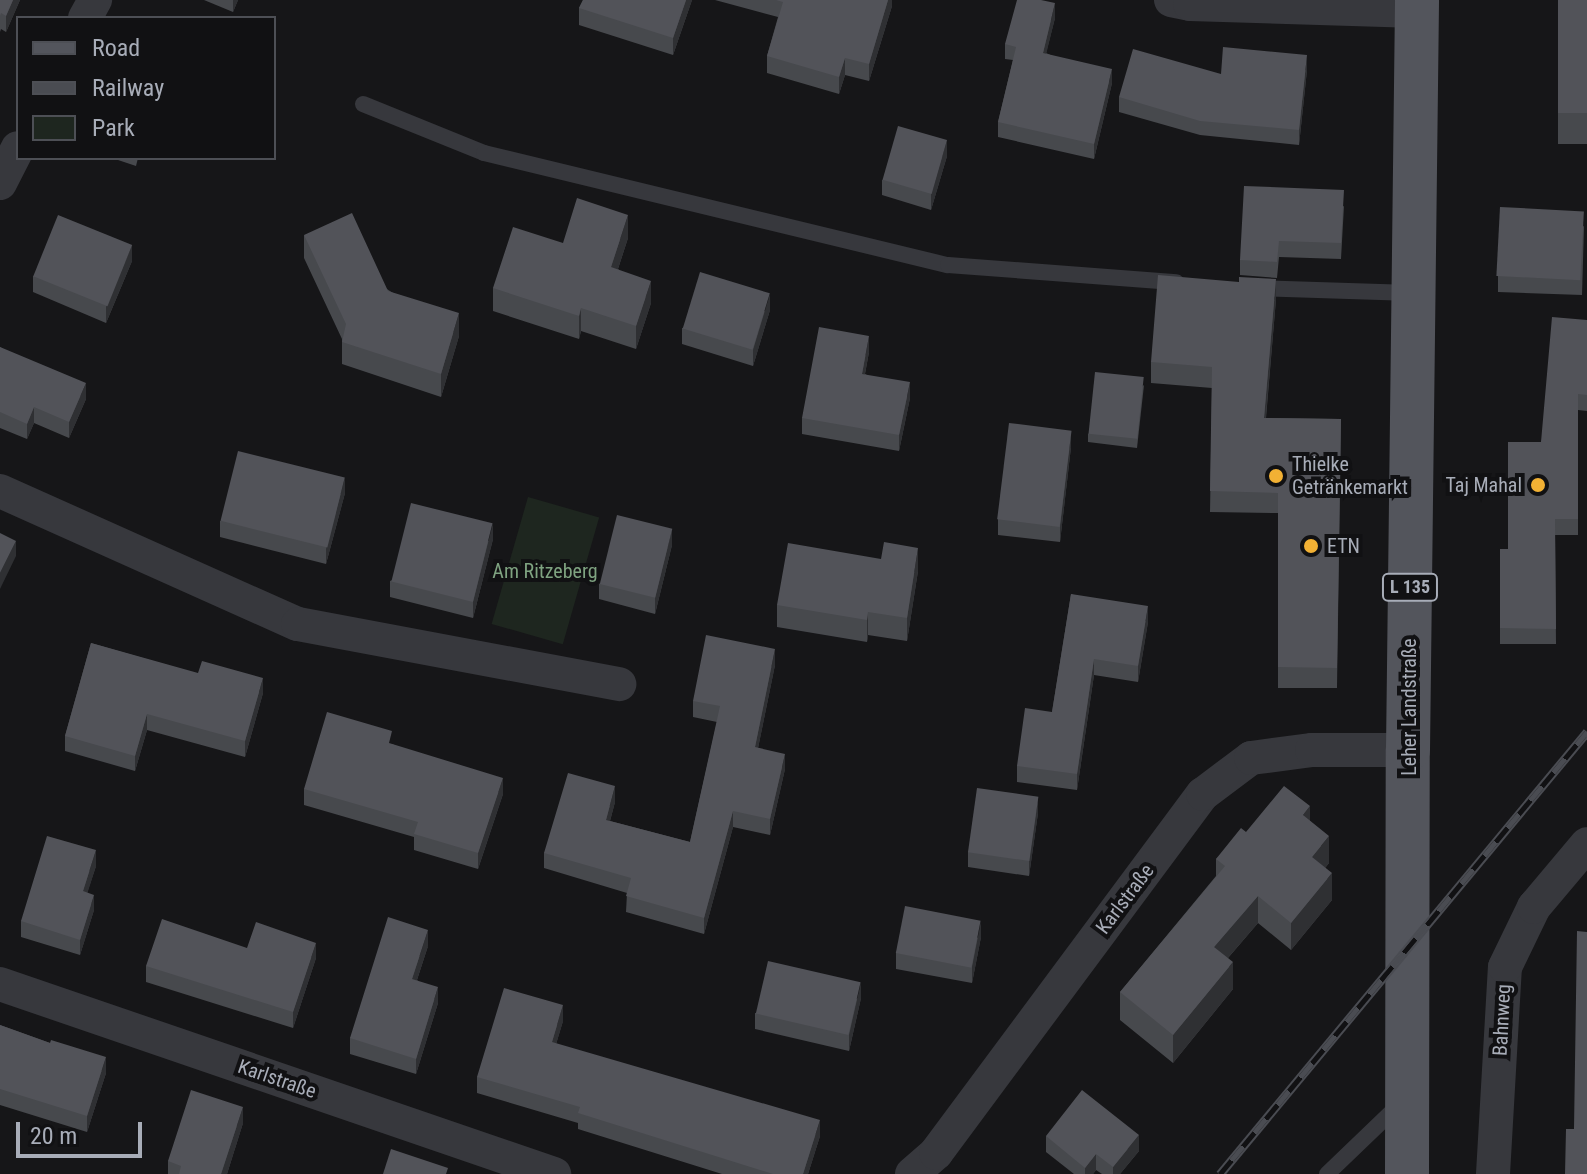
<!DOCTYPE html>
<meta charset="utf-8">
<style>
body{margin:0}
#map{position:relative;width:1587px;height:1174px;overflow:hidden;background:#161618;font-family:"Roboto Condensed",sans-serif}
div>[style]{position:absolute}
[style*='--x']{left:calc(var(--x)*1px);top:calc(var(--y)*1px);width:calc(var(--w)*1px);rotate:calc(var(--a)*1deg)}
.green>*{inset:0;background:#1e261f;transform-origin:0 0}
.lane>*{height:16px;margin:-8px;padding:0 8px;transform-origin:8px;border-radius:8px;background:#37383d}
.street>*{height:34px;margin:-17px;padding:0 17px;transform-origin:17px;border-radius:17px;background:#37383d}
.primary>*{height:44px;margin:-22px;padding:0 22px;transform-origin:22px;border-radius:22px;background:#53555c}
.rail>*{height:9px;margin-top:-4.5px;transform-origin:0;background:repeating-linear-gradient(90deg,#111113 0 18px,#4a4c52 0 36px);box-sizing:border-box;border-block:2px solid #4a4c52}
.wall>*{inset:0;background:#47494d;transform-origin:0 0}
.shaded-wall>*{inset:0;background:#2f3033}
.building>*{inset:0;background:#525359;transform-origin:0 0}
.dots>*{width:22px;height:22px;translate:-50% -50%;box-sizing:border-box;border:4px solid #111113;border-radius:50%}
span{translate:-50% -50%;white-space:nowrap;text-align:center;line-height:1.15;-webkit-text-stroke:8px #111113;paint-order:stroke}
.shield-label span{padding:2px 6px;background:#111113;border:2px solid;border-radius:6px;-webkit-text-stroke-width:0}
.shield-label{font-size:18px;color:#a8adb8;font-weight:700}
.poi-label{font-size:20px;color:#a8adb8}
.left{translate:0 -50%;text-align:left}
.right{translate:-100% -50%;text-align:right}
.park-label{font-size:20px;color:#7fa381}
.street-label{font-size:20px;color:#a8adb8}
.legend{position:absolute;left:16px;top:16px;width:260px;height:144px;box-sizing:border-box;background:#111113;border:2px solid #4d4f55;margin:0;padding:10px 14px;list-style:none;font-size:24px;color:#a8adb8}
.legend li{display:flex;align-items:center;gap:16px;height:40px}
.legend b{width:40px;border:2px solid #4d4f55}
.scale{position:absolute;left:16px;top:1122px;width:126px;height:36px;box-sizing:border-box;border:4px solid #a8adb8;border-top:0;padding-left:10px;font-size:24px;line-height:28px;white-space:nowrap;color:#a8adb8;-webkit-text-stroke:6px #111113;paint-order:stroke}
</style>
<div id="map">
<div class="green">
<i style="left:528px;top:497px;width:74px;height:132px;rotate:16deg"></i>
</div>
<div class="lane">
<i style="--x:363;--y:104;--w:131;--a:22"></i>
<i style="--x:484;--y:153;--w:477;--a:13.6"></i>
<i style="--x:948;--y:265;--w:229;--a:4.3"></i>
<i style="--x:1255;--y:288;--w:157;--a:1.8"></i>
<i style="--x:1327;--y:1174;--w:101;--a:-43.8"></i>
</div>
<div class="street">
<i style="--x:1171;--y:0;--w:19;--a:12"></i>
<i style="--x:1190;--y:4;--w:227;--a:1.8"></i>
<i style="--x:85;--y:18;--w:21;--a:-61"></i>
<i style="--x:0;--y:183;--w:39;--a:-63"></i>
<i style="--x:0;--y:491;--w:326;--a:24.1"></i>
<i style="--x:298;--y:624;--w:327;--a:10.6"></i>
<i style="--x:0;--y:984;--w:586;--a:18.93"></i>
<i style="--x:912;--y:1174;--w:32;--a:-41"></i>
<i style="--x:936;--y:1153;--w:447;--a:-53.4"></i>
<i style="--x:1203;--y:794;--w:60;--a:-36.9"></i>
<i style="--x:1251;--y:758;--w:62;--a:-7.5"></i>
<i style="--x:1312;--y:750;--w:96;--a:0"></i>
<i style="--x:1493;--y:1174;--w:207;--a:-86.7"></i>
<i style="--x:1505;--y:967;--w:67;--a:-64.2"></i>
<i style="--x:1534;--y:907;--w:82;--a:-49.9"></i>
</div>
<div class="primary">
<i style="--x:1407;--y:1174;--w:424;--a:-89.9"></i>
<i style="--x:1408;--y:750;--w:750;--a:-89.31"></i>
</div>
<div class="rail">
<i style="--x:1220;--y:1174;--w:575;--a:-50.3"></i>
</div>
<div class="wall">
<i style="clip-path:polygon(0 0,20px 0,6px 32px,1px 29px,0 32px)"></i>
<i style="clip-path:polygon(204px 0,238px 0,233px 12px)"></i>
<i style="clip-path:polygon(583px 0,692px 0,673px 55px,579px 25px,579px 8px)"></i>
<i style="clip-path:polygon(715px 0,892px 0,892px 6px,869px 81px,845px 75px,839px 94px,767px 73px,767px 56px,778px 17px)"></i>
<i style="left:1558px;top:0;width:29px;height:144px"></i>
<i style="clip-path:polygon(1055px 18px,1046px 53px,1112px 83px,1094px 159px,998px 137px,998px 122px,1013px 60px,1005px 59px,1005px 44px)"></i>
<i style="clip-path:polygon(1307px 70px,1299px 145px,1200px 135px,1119px 112px,1119px 97px)"></i>
<i style="clip-path:polygon(947px 156px,931px 210px,882px 195px,882px 180px)"></i>
<i style="clip-path:polygon(112px 158px,138px 158px,136px 166px)"></i>
<i style="clip-path:polygon(1344px 206px,1341px 259px,1279px 257px,1277px 278px,1240px 275px,1240px 260px)"></i>
<i style="clip-path:polygon(1584px 226px,1582px 295px,1498px 292px,1498px 276px)"></i>
<i style="clip-path:polygon(304px 235px,459px 336px,441px 397px,342px 364px,342px 339px,304px 258px)"></i>
<i style="clip-path:polygon(628px 238px,618px 269px,651px 303px,636px 349px,581px 331px,579px 339px,493px 311px,493px 288px,563px 243px)"></i>
<i style="clip-path:polygon(132px 261px,106px 323px,33px 292px,33px 276px)"></i>
<i style="clip-path:polygon(1276px 299px,1266px 418px,1341px 419px,1337px 688px,1278px 688px,1278px 513px,1210px 512px,1212px 388px,1151px 383px,1151px 362px)"></i>
<i style="clip-path:polygon(770px 310px,753px 366px,682px 344px,682px 328px)"></i>
<i style="clip-path:polygon(1587px 320px,1587px 411px,1578px 410px,1578px 535px,1555px 535px,1556px 644px,1500px 644px,1500px 549px,1508px 549px,1541px 442px)"></i>
<i style="clip-path:polygon(0 347px,86px 399px,69px 438px,34px 423px,27px 439px,0 428px)"></i>
<i style="clip-path:polygon(869px 352px,865px 374px,910px 398px,899px 451px,802px 434px,802px 418px)"></i>
<i style="clip-path:polygon(1144px 385px,1137px 448px,1088px 442px,1088px 434px)"></i>
<i style="clip-path:polygon(1071px 447px,1060px 542px,998px 535px,998px 519px)"></i>
<i style="clip-path:polygon(345px 493px,326px 564px,220px 537px,220px 521px)"></i>
<i style="clip-path:polygon(493px 539px,473px 618px,390px 597px,390px 581px)"></i>
<i style="clip-path:polygon(672px 545px,655px 614px,599px 599px,599px 584px)"></i>
<i style="clip-path:polygon(918px 571px,907px 641px,868px 635px,867px 642px,777px 627px,777px 605px)"></i>
<i style="clip-path:polygon(1071px 594px,1148px 622px,1138px 682px,1094px 675px,1077px 790px,1017px 782px,1017px 766px,1052px 712px)"></i>
<i style="clip-path:polygon(91px 643px,263px 693px,245px 757px,147px 730px,135px 771px,65px 751px,65px 736px)"></i>
<i style="clip-path:polygon(775px 665px,758px 748px,785px 769px,770px 835px,733px 827px,704px 934px,626px 912px,627px 893px,544px 868px,544px 853px,615px 802px,610px 821px,690px 842px,717px 722px,693px 717px,693px 701px)"></i>
<i style="clip-path:polygon(392px 744px,503px 794px,478px 869px,414px 850px,414px 837px,304px 805px,304px 789px)"></i>
<i style="clip-path:polygon(1038px 813px,1029px 876px,968px 867px,968px 852px)"></i>
<i style="clip-path:polygon(1310px 821px,1329px 863px,1325px 868px,1332px 900px,1291px 950px,1258px 923px,1228px 958px,1233px 989px,1173px 1063px,1120px 1020px,1120px 992px,1216px 876px,1216px 859px,1246px 832px)"></i>
<i style="clip-path:polygon(96px 866px,87px 893px,94px 910px,80px 955px,21px 937px,21px 921px)"></i>
<i style="clip-path:polygon(981px 937px,972px 983px,896px 969px,896px 953px)"></i>
<i style="clip-path:polygon(428px 946px,417px 980px,438px 1003px,416px 1074px,350px 1054px,350px 1038px)"></i>
<i style="clip-path:polygon(247px 948px,316px 958px,293px 1028px,146px 982px,146px 966px)"></i>
<i style="clip-path:polygon(861px 998px,849px 1051px,755px 1029px,755px 1013px)"></i>
<i style="clip-path:polygon(563px 1021px,556px 1044px,820px 1136px,808px 1174px,722px 1174px,578px 1129px,578px 1123px,477px 1093px,477px 1077px)"></i>
<i style="clip-path:polygon(0 1025px,50px 1043px,106px 1073px,87px 1132px,0 1105px)"></i>
<i style="clip-path:polygon(243px 1123px,227px 1174px,168px 1174px,168px 1161px)"></i>
<i style="clip-path:polygon(1046px 1136px,1139px 1151px,1120px 1174px,1102px 1174px,1096px 1170px,1093px 1174px,1074px 1174px,1046px 1152px)"></i>
</div>
<div class="shaded-wall">
<i style="clip-path:polygon(13px 0,20px 0,6px 32px,6px 16px)"></i>
<i style="clip-path:polygon(233px 0,238px 0,233px 12px)"></i>
<i style="clip-path:polygon(686px 0,692px 0,673px 55px,673px 38px)"></i>
<i style="clip-path:polygon(888px 0,892px 0,892px 6px,869px 81px,869px 64px)"></i>
<i style="clip-path:polygon(1055px 3px,1055px 18px,1043px 67px,1043px 53px)"></i>
<i style="clip-path:polygon(1307px 55px,1307px 70px,1299px 145px,1299px 130px)"></i>
<i style="clip-path:polygon(845px 58px,845px 75px,839px 94px,839px 77px)"></i>
<i style="clip-path:polygon(1112px 69px,1112px 83px,1094px 159px,1094px 144px)"></i>
<i style="clip-path:polygon(947px 140px,947px 156px,931px 210px,931px 194px)"></i>
<i style="clip-path:polygon(628px 215px,628px 238px,611px 290px,611px 267px)"></i>
<i style="clip-path:polygon(132px 245px,132px 261px,106px 323px,106px 307px)"></i>
<i style="clip-path:polygon(1276px 279px,1276px 299px,1264px 438px,1264px 418px)"></i>
<i style="clip-path:polygon(651px 281px,651px 303px,636px 349px,636px 326px)"></i>
<i style="clip-path:polygon(770px 294px,770px 310px,753px 366px,753px 350px)"></i>
<i style="clip-path:polygon(581px 308px,581px 331px,579px 339px,579px 316px)"></i>
<i style="clip-path:polygon(459px 313px,459px 336px,441px 397px,441px 374px)"></i>
<i style="clip-path:polygon(869px 336px,869px 352px,862px 389px,862px 374px)"></i>
<i style="clip-path:polygon(910px 382px,910px 398px,899px 451px,899px 435px)"></i>
<i style="clip-path:polygon(86px 383px,86px 399px,69px 438px,69px 422px)"></i>
<i style="clip-path:polygon(34px 407px,34px 423px,27px 439px,27px 424px)"></i>
<i style="clip-path:polygon(1071px 431px,1071px 447px,1060px 542px,1060px 527px)"></i>
<i style="clip-path:polygon(345px 477px,345px 493px,326px 564px,326px 549px)"></i>
<i style="clip-path:polygon(493px 523px,493px 539px,473px 618px,473px 602px)"></i>
<i style="clip-path:polygon(672px 529px,672px 545px,655px 614px,655px 598px)"></i>
<i style="clip-path:polygon(16px 541px,16px 556px,0 589px,0 573px)"></i>
<i style="clip-path:polygon(918px 548px,918px 571px,907px 641px,907px 618px)"></i>
<i style="clip-path:polygon(1148px 606px,1148px 622px,1138px 682px,1138px 666px)"></i>
<i style="clip-path:polygon(868px 612px,868px 635px,867px 642px,867px 620px)"></i>
<i style="clip-path:polygon(775px 649px,775px 665px,755px 763px,755px 747px)"></i>
<i style="clip-path:polygon(1094px 659px,1094px 675px,1077px 790px,1077px 774px)"></i>
<i style="clip-path:polygon(263px 678px,263px 693px,245px 757px,245px 741px)"></i>
<i style="clip-path:polygon(147px 714px,147px 730px,135px 771px,135px 756px)"></i>
<i style="clip-path:polygon(785px 754px,785px 769px,770px 835px,770px 819px)"></i>
<i style="clip-path:polygon(503px 778px,503px 794px,478px 869px,478px 853px)"></i>
<i style="clip-path:polygon(615px 786px,615px 802px,606px 836px,606px 820px)"></i>
<i style="clip-path:polygon(1038px 797px,1038px 813px,1029px 876px,1029px 860px)"></i>
<i style="clip-path:polygon(1310px 806px,1310px 834px,1303px 815px)"></i>
<i style="clip-path:polygon(733px 811px,733px 827px,704px 934px,704px 918px)"></i>
<i style="clip-path:polygon(1329px 836px,1329px 863px,1312px 885px,1312px 857px)"></i>
<i style="clip-path:polygon(96px 850px,96px 866px,83px 907px,83px 891px)"></i>
<i style="clip-path:polygon(1332px 873px,1332px 900px,1291px 950px,1291px 923px)"></i>
<i style="clip-path:polygon(94px 895px,94px 910px,80px 955px,80px 940px)"></i>
<i style="clip-path:polygon(1258px 896px,1258px 923px,1214px 974px,1214px 947px)"></i>
<i style="clip-path:polygon(981px 921px,981px 937px,972px 983px,972px 967px)"></i>
<i style="clip-path:polygon(428px 930px,428px 946px,412px 995px,412px 979px)"></i>
<i style="clip-path:polygon(316px 943px,316px 958px,293px 1028px,293px 1012px)"></i>
<i style="clip-path:polygon(1233px 962px,1233px 989px,1173px 1063px,1173px 1035px)"></i>
<i style="clip-path:polygon(861px 982px,861px 998px,849px 1051px,849px 1035px)"></i>
<i style="clip-path:polygon(438px 987px,438px 1003px,416px 1074px,416px 1059px)"></i>
<i style="clip-path:polygon(563px 1005px,563px 1021px,552px 1058px,552px 1042px)"></i>
<i style="clip-path:polygon(106px 1057px,106px 1073px,87px 1132px,87px 1116px)"></i>
<i style="clip-path:polygon(243px 1107px,243px 1123px,227px 1174px,221px 1174px)"></i>
<i style="clip-path:polygon(820px 1120px,820px 1136px,808px 1174px,803px 1174px)"></i>
<i style="clip-path:polygon(1139px 1135px,1139px 1151px,1120px 1174px,1113px 1174px,1113px 1167px)"></i>
<i style="clip-path:polygon(1096px 1154px,1096px 1170px,1093px 1174px,1085px 1174px,1085px 1168px)"></i>
</div>
<div class="building">
<i style="clip-path:polygon(0 0,13px 0,6px 16px,1px 13px,0 16px)"></i>
<i style="clip-path:polygon(583px 0,686px 0,673px 38px,579px 8px)"></i>
<i style="clip-path:polygon(776px 0,888px 0,869px 64px,845px 58px,839px 77px,767px 56px,783px 2px)"></i>
<i style="clip-path:polygon(1017px 0,1041px 0,1055px 3px,1043px 53px,1112px 69px,1094px 144px,998px 122px,1016px 47px,1005px 44px)"></i>
<i style="left:1558px;top:0;width:29px;height:113px"></i>
<i style="clip-path:polygon(1223px 47px,1307px 55px,1299px 130px,1200px 121px,1119px 97px,1133px 49px,1221px 74px)"></i>
<i style="left:898px;top:126px;width:51px;height:56px;rotate:16deg"></i>
<i style="clip-path:polygon(1244px 186px,1344px 190px,1341px 243px,1279px 241px,1277px 262px,1240px 260px)"></i>
<i style="clip-path:polygon(577px 198px,628px 215px,611px 267px,651px 281px,636px 326px,581px 308px,579px 316px,493px 288px,513px 227px,563px 243px)"></i>
<i style="left:1500px;top:207px;width:84px;height:69px;rotate:3deg"></i>
<i style="clip-path:polygon(352px 213px,388px 291px,459px 313px,441px 374px,342px 342px,346px 324px,304px 235px)"></i>
<i style="left:58px;top:215px;width:80px;height:66px;rotate:22deg"></i>
<i style="left:700px;top:272px;width:73px;height:59px;rotate:17deg"></i>
<i style="clip-path:polygon(1158px 275px,1239px 282px,1239px 277px,1276px 279px,1264px 418px,1341px 419px,1337px 668px,1278px 667px,1278px 493px,1210px 491px,1212px 367px,1151px 362px)"></i>
<i style="clip-path:polygon(1552px 317px,1587px 320px,1587px 395px,1578px 394px,1578px 519px,1555px 519px,1556px 629px,1500px 628px,1500px 549px,1508px 549px,1508px 442px,1541px 442px)"></i>
<i style="clip-path:polygon(819px 327px,869px 336px,862px 374px,910px 382px,899px 435px,802px 418px)"></i>
<i style="clip-path:polygon(0 347px,86px 383px,69px 422px,34px 407px,27px 424px,0 412px)"></i>
<i style="left:1095px;top:372px;width:49px;height:62px;rotate:6deg"></i>
<i style="left:1009px;top:423px;width:63px;height:97px;rotate:7deg"></i>
<i style="left:238px;top:451px;width:110px;height:72px;rotate:14deg"></i>
<i style="left:411px;top:503px;width:84px;height:81px;rotate:14deg"></i>
<i style="left:617px;top:515px;width:57px;height:71px;rotate:14deg"></i>
<i style="clip-path:polygon(0 533px,16px 541px,0 573px)"></i>
<i style="clip-path:polygon(884px 542px,918px 548px,907px 618px,868px 612px,867px 620px,777px 605px,788px 543px,881px 559px)"></i>
<i style="clip-path:polygon(1071px 594px,1148px 606px,1138px 666px,1094px 659px,1077px 774px,1017px 766px,1025px 708px,1052px 712px)"></i>
<i style="clip-path:polygon(706px 635px,775px 649px,755px 747px,785px 754px,770px 819px,733px 811px,704px 918px,626px 896px,631px 878px,544px 853px,568px 773px,615px 786px,606px 820px,690px 842px,720px 706px,693px 701px)"></i>
<i style="clip-path:polygon(91px 643px,198px 673px,202px 661px,263px 678px,245px 741px,147px 714px,135px 756px,65px 736px)"></i>
<i style="clip-path:polygon(327px 712px,392px 731px,389px 743px,503px 778px,478px 853px,414px 834px,418px 822px,304px 789px)"></i>
<i style="clip-path:polygon(1284px 786px,1310px 806px,1303px 815px,1329px 836px,1312px 857px,1332px 873px,1291px 923px,1258px 896px,1214px 947px,1233px 962px,1173px 1035px,1120px 992px,1225px 866px,1216px 859px,1241px 828px,1246px 832px)"></i>
<i style="left:977px;top:788px;width:62px;height:65px;rotate:8deg"></i>
<i style="clip-path:polygon(47px 836px,96px 850px,83px 891px,94px 895px,80px 940px,21px 921px)"></i>
<i style="left:905px;top:906px;width:77px;height:48px;rotate:11deg"></i>
<i style="clip-path:polygon(388px 917px,428px 930px,412px 979px,438px 987px,416px 1059px,350px 1038px)"></i>
<i style="clip-path:polygon(162px 919px,247px 948px,256px 922px,316px 943px,293px 1012px,146px 966px)"></i>
<i style="clip-path:polygon(1577px 931px,1587px 932px,1587px 1174px,1565px 1174px,1566px 1129px,1574px 1129px)"></i>
<i style="left:768px;top:961px;width:95px;height:54px;rotate:13deg"></i>
<i style="clip-path:polygon(504px 988px,563px 1005px,552px 1042px,820px 1120px,803px 1174px,773px 1174px,578px 1113px,580px 1107px,477px 1077px)"></i>
<i style="clip-path:polygon(0 1025px,50px 1043px,51px 1040px,106px 1057px,87px 1116px,0 1089px)"></i>
<i style="clip-path:polygon(191px 1090px,243px 1107px,221px 1174px,179px 1174px,181px 1166px,168px 1161px)"></i>
<i style="clip-path:polygon(1082px 1090px,1139px 1135px,1113px 1167px,1096px 1154px,1085px 1168px,1046px 1136px)"></i>
<i style="clip-path:polygon(391px 1149px,448px 1168px,446px 1174px,383px 1174px)"></i>
</div>
<div class="dots">
<i style="left:1276px;top:476px;background:#f2b134"></i>
<i style="left:1538px;top:485px;background:#f2b134"></i>
<i style="left:1311px;top:546px;background:#f2b134"></i>
</div>
<div class="shield-label">
<span style="left:1410px;top:587px">L 135</span>
</div>
<div class="poi-label">
<span class="left" style="left:1292px;top:476px">Thielke<br>Getränkemarkt</span>
<span class="right" style="left:1522px;top:485px">Taj Mahal</span>
<span class="left" style="left:1327px;top:546px">ETN</span>
</div>
<div class="park-label">
<span style="left:545px;top:571px">Am Ritzeberg</span>
</div>
<div class="street-label">
<span style="left:1409px;top:707px;rotate:-90deg">Leher Landstraße</span>
<span style="left:1125px;top:899px;rotate:-53deg">Karlstraße</span>
<span style="left:1502px;top:1020px;rotate:-87deg">Bahnweg</span>
<span style="left:277px;top:1079px;rotate:19deg">Karlstraße</span>
</div>
<ul class="legend">
<li><b style="height:10px;background:#53555c"></b>Road</li>
<li><b style="height:10px;background:#4a4c52"></b>Railway</li>
<li><b style="height:22px;background:#1e261f"></b>Park</li>
</ul>
<div class="scale">20 m</div>
</div>
